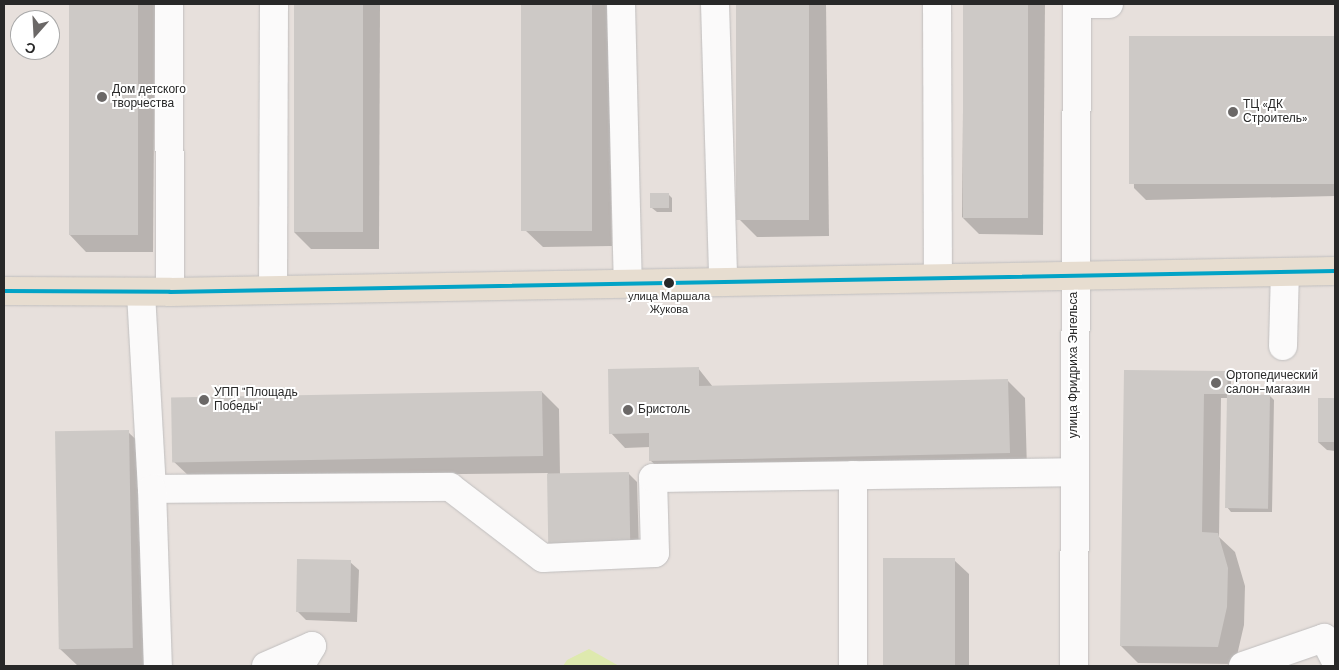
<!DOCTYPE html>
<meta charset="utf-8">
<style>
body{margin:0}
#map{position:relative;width:1339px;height:670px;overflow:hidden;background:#e7e0dc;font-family:"DM Sans",sans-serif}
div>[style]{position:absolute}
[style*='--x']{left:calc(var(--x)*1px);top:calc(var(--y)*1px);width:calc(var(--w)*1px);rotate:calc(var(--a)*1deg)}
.pitch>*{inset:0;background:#dee9ae}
.shadow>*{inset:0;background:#0003}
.building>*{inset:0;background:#cdc9c6;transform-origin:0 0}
.roads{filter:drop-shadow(0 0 1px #c0bebe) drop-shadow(0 0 1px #c0bebe)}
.minor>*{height:28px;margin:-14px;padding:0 14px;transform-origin:14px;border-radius:14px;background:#fbfafa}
.major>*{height:28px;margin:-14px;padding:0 14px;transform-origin:14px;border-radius:14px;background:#e7ddd0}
.bus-1>*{height:4px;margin:-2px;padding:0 2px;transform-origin:2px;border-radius:2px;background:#02a3c6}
.dots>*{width:14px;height:14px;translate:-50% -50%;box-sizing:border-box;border:2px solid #fff;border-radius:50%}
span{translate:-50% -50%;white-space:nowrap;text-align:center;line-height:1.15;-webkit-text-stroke:4px #fff;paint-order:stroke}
.bus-label{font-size:11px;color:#282828}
.poi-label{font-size:12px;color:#282828}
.left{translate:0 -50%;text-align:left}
.street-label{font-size:12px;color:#282828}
.frame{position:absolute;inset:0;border:5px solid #282828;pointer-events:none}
.north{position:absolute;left:10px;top:10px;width:50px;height:50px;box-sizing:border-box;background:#fff;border:1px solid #a9a9a9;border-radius:50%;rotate:199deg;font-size:14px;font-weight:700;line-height:20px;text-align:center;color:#282828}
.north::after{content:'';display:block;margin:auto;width:18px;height:22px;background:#6b6867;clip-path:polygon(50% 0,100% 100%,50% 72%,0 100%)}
</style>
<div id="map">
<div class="pitch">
<i style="clip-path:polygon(589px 649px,619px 666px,563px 666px,567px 660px)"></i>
</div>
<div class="shadow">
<i style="clip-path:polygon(70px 4px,155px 4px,153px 252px,86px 252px,69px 234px)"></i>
<i style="clip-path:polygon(295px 4px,380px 4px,379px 249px,311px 249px,294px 232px)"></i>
<i style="clip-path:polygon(522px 4px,608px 4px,612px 246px,543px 247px,525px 230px)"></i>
<i style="clip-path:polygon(737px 4px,826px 4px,829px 236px,757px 237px,740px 220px)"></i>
<i style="clip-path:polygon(964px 4px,1045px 4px,1043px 235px,979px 234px,962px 217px)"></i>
<i style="clip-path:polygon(1335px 37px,1335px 196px,1146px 200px,1134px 188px,1131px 41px)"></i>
<i style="clip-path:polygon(668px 194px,672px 198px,672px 212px,657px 212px,652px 208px)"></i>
<i style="clip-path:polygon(698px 368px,713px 387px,1008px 381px,1025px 398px,1027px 470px,668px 477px,650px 460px,650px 447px,625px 448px,611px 433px)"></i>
<i style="clip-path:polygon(1125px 371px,1227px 373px,1231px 377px,1231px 396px,1270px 396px,1274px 400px,1272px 512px,1231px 512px,1227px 507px,1228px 398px,1221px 398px,1219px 537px,1235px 552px,1245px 586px,1244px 625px,1235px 664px,1138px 663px,1121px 646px)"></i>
<i style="clip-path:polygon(542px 392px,559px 409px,560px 475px,629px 474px,637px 482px,639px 550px,558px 552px,549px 543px,548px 473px,190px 477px,172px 460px)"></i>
<i style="clip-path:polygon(1319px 399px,1335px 400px,1335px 451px,1327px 450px,1318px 442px)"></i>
<i style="clip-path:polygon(128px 432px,146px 449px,150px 665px,78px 666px,60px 649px)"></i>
<i style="clip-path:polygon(884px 560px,954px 560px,969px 574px,969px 666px,885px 666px)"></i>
<i style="clip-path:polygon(350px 562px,359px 570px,357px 622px,306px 620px,297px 611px)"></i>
</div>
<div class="building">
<i style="left:69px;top:4px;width:69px;height:231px"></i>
<i style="left:294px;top:4px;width:69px;height:228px"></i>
<i style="left:521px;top:4px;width:71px;height:227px"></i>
<i style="left:736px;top:4px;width:73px;height:216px"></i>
<i style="left:963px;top:4px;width:65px;height:214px"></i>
<i style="left:1335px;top:36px;width:148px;height:206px;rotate:90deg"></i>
<i style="left:669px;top:193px;width:15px;height:19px;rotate:90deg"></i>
<i style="clip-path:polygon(699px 367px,699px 386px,1008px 379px,1010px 453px,649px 461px,649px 433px,609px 434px,608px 369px)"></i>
<i style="clip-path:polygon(1124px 370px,1228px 371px,1227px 394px,1204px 394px,1202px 532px,1218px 533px,1228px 568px,1227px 607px,1218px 647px,1120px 646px)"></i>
<i style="left:542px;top:391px;width:65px;height:371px;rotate:89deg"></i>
<i style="left:1227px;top:394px;width:43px;height:114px;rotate:1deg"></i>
<i style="left:1318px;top:398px;width:17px;height:44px"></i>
<i style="left:129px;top:430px;width:218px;height:74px;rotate:89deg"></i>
<i style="left:629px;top:472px;width:70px;height:82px;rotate:89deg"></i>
<i style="left:883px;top:558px;width:72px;height:108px"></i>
<i style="left:297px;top:559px;width:54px;height:53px;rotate:1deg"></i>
</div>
<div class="roads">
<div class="minor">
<i style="--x:169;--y:4;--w:288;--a:89.8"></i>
<i style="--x:621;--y:4;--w:278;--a:88.6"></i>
<i style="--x:715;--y:4;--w:277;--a:88.3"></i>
<i style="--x:937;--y:4;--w:273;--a:89.8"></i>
<i style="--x:1077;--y:4;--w:32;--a:0"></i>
<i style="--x:273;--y:290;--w:286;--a:-89.8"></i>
<i style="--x:141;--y:293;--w:196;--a:86.8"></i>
<i style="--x:152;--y:489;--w:298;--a:-0.4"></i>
<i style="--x:450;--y:487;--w:117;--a:37.4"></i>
<i style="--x:543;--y:558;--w:112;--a:-2.6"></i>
<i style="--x:655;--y:553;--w:75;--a:-91.5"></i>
<i style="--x:653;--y:478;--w:421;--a:-0.8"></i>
<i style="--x:1283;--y:346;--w:74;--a:-88.5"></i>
<i style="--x:853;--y:475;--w:191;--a:90"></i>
<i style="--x:152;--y:489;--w:177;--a:88.1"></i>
<i style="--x:266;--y:666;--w:50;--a:-23.5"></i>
<i style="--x:312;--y:646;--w:23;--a:121"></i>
<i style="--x:1074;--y:666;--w:662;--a:-89.74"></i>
<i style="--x:1243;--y:666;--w:86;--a:-19.1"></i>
<i style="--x:1324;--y:638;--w:25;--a:63"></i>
</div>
<div class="major">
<i style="--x:4;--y:291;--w:166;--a:0.3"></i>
<i style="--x:170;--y:292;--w:1165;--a:-1.03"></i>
</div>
</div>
<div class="bus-1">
<i style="--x:4;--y:291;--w:166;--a:0.3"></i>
<i style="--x:170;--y:292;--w:1165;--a:-1.03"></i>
</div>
<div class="dots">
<i style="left:102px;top:97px;background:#6b6867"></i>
<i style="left:1233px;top:112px;background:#6b6867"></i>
<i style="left:669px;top:283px;background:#282828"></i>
<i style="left:1216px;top:383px;background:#6b6867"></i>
<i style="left:204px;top:400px;background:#6b6867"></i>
<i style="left:628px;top:410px;background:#6b6867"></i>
</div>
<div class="bus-label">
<span style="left:669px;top:303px">улица Маршала<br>Жукова</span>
</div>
<div class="poi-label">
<span class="left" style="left:112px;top:97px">Дом детского<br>творчества</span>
<span class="left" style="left:1243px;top:112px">ТЦ «ДК<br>Строитель»</span>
<span class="left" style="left:1226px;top:383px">Ортопедический<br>салон-магазин</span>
<span class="left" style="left:214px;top:400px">УПП "Площадь<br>Победы"</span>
<span class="left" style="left:638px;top:410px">Бристоль</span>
</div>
<div class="street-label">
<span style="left:1074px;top:365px;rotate:-90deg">улица Фридриха Энгельса</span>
</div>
<div class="frame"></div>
<div class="north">С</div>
</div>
